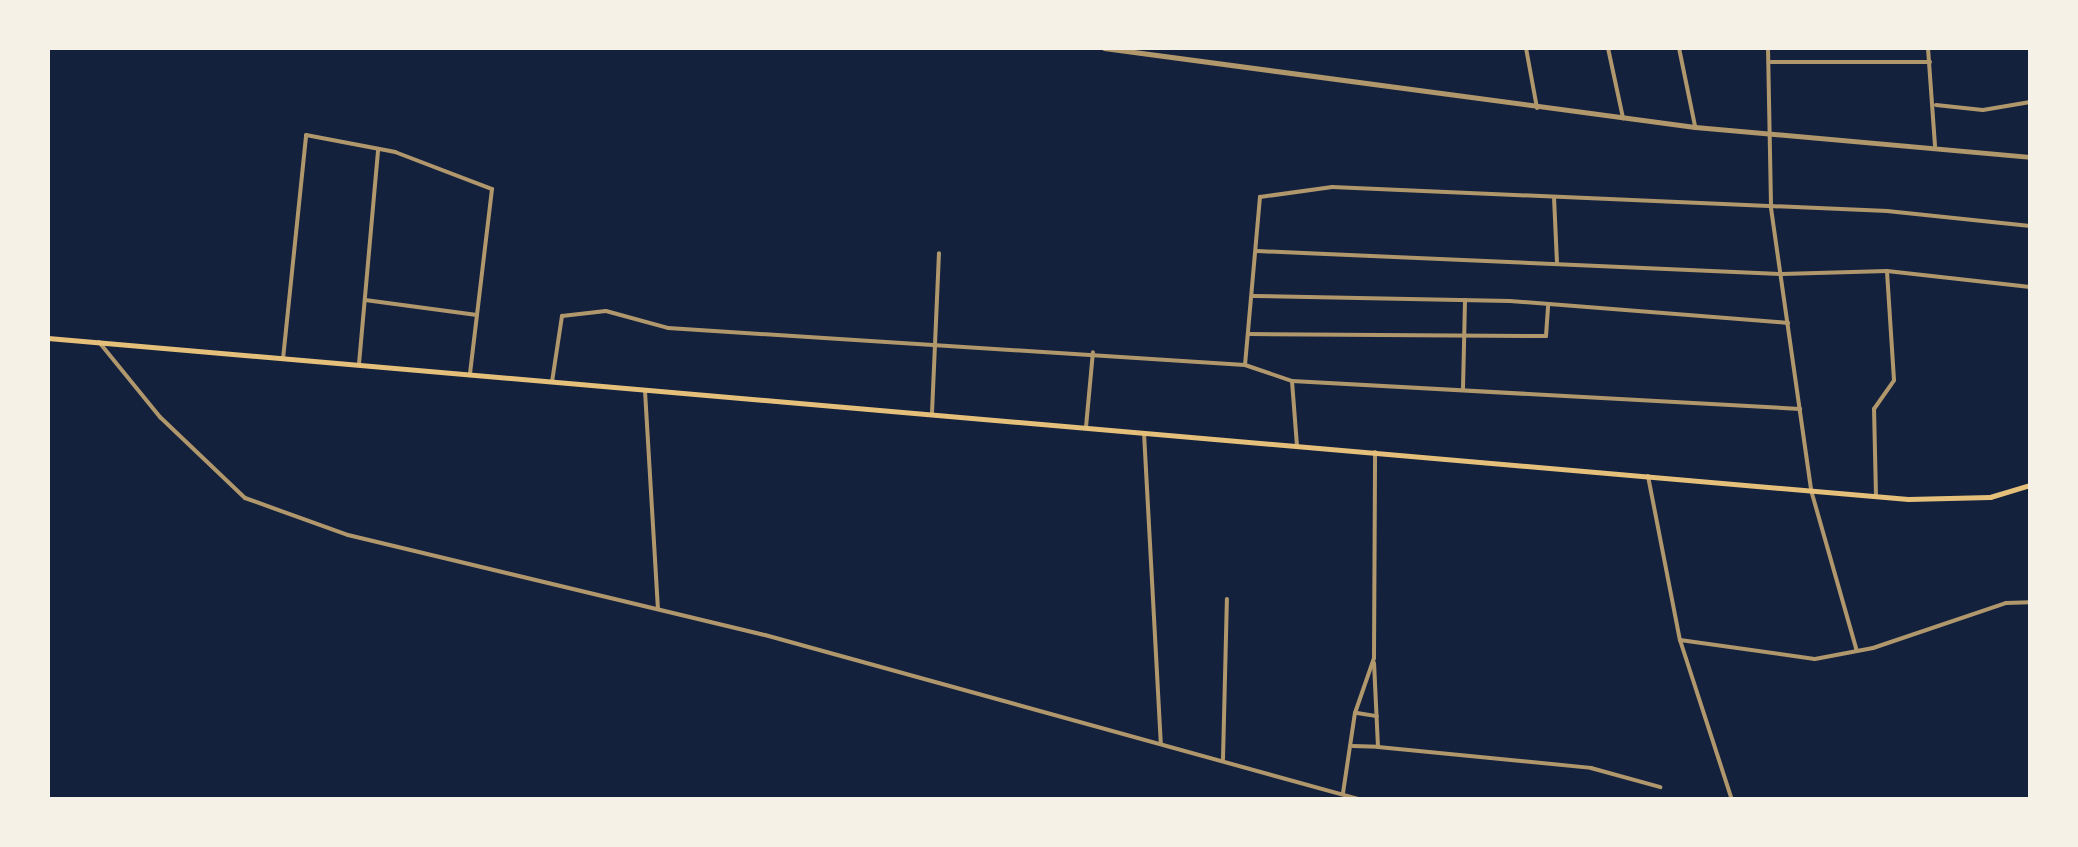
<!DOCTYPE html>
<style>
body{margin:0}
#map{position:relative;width:2078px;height:847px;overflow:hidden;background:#14213d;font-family:"Alegreya Sans",sans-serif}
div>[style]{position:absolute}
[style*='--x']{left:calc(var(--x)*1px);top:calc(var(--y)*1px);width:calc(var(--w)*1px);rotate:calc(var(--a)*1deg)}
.minor>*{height:4px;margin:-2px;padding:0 2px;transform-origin:2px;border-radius:2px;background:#b1986c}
.tertiary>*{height:5px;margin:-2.5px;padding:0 2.5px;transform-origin:2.5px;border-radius:2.5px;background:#b1986c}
.secondary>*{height:5px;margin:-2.5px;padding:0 2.5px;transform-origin:2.5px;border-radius:2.5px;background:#e5c07b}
span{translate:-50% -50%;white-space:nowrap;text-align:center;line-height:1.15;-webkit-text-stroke:9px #f6f1e7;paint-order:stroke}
.frame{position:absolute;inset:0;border:50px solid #f6f1e7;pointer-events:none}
</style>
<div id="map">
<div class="minor">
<i style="--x:1526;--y:48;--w:61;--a:79.6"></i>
<i style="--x:1608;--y:48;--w:72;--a:77.9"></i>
<i style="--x:1679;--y:48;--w:80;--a:78.4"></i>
<i style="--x:1768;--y:48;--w:160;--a:88.9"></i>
<i style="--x:1771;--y:208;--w:285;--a:81.9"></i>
<i style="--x:1811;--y:490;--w:167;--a:74.1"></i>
<i style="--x:1928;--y:48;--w:98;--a:85.9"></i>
<i style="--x:1771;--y:62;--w:159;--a:0"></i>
<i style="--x:1936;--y:105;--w:47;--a:6.1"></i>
<i style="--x:1983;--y:110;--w:48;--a:-9.7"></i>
<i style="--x:1554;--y:197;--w:65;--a:87.4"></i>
<i style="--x:1257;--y:251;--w:526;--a:2.51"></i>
<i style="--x:1782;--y:274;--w:105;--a:-1.6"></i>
<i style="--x:1887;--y:271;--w:144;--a:6.4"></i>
<i style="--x:1253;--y:296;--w:257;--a:1.1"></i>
<i style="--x:1510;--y:301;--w:279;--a:4.5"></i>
<i style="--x:365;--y:300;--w:113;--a:7.6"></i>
<i style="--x:1248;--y:334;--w:298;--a:0.4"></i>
<i style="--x:1546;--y:336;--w:32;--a:-86"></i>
<i style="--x:99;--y:342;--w:97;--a:50.9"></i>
<i style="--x:160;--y:417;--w:117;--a:43.6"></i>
<i style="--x:245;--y:498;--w:109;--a:19.8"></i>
<i style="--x:348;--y:535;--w:429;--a:13.5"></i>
<i style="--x:765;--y:635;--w:619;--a:15.45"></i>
<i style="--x:283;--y:359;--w:225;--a:-84.1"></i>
<i style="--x:306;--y:135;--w:91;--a:10.8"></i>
<i style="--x:395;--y:152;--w:104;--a:20.9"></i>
<i style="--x:492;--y:189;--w:185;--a:96.8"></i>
<i style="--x:359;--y:364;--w:216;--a:-84.9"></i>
<i style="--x:1245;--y:365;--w:50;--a:18.8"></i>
<i style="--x:1292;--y:381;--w:509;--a:3.15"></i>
<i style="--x:1292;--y:381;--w:65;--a:85.6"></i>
<i style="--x:552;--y:382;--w:67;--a:-81.4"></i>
<i style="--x:562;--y:316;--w:44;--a:-6.5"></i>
<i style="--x:606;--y:311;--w:64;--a:15.3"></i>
<i style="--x:668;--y:328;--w:578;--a:3.67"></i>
<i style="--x:1245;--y:365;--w:169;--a:-84.9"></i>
<i style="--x:1260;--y:197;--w:73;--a:-7.9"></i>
<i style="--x:1332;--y:187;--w:556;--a:2.48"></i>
<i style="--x:1887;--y:211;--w:144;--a:6"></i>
<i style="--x:1463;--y:389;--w:89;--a:-88.7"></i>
<i style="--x:645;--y:391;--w:218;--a:86.6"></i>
<i style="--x:932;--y:413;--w:160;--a:-87.5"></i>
<i style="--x:1086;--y:427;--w:75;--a:-84.7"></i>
<i style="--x:1144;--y:433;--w:310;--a:86.9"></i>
<i style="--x:1648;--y:476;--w:167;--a:79"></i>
<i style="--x:1680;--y:640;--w:168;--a:72"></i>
<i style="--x:1876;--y:496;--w:87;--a:-91.3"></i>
<i style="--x:1874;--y:409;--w:35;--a:-55"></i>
<i style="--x:1894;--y:380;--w:109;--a:-93.7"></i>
<i style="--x:1680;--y:640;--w:136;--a:8"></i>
<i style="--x:1815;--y:659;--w:59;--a:-10.7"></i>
<i style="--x:1873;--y:648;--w:140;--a:-18.7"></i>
<i style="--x:2006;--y:603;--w:24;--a:-2"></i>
<i style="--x:1357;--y:713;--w:20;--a:9"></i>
<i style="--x:1353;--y:746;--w:25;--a:2"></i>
<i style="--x:1378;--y:747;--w:84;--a:-92.7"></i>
<i style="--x:1378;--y:747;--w:214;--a:5.6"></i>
<i style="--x:1591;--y:768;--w:72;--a:15.4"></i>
<i style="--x:1223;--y:759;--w:160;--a:-88.6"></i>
<i style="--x:1343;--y:793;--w:81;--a:-81.5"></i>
<i style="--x:1355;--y:713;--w:58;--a:-70.9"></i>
<i style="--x:1374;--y:658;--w:206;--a:-89.7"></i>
</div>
<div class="tertiary">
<i style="--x:1104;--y:48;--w:596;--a:7.61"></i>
<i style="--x:1695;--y:127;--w:336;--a:5.1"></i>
</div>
<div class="secondary">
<i style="--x:48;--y:338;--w:1867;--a:4.95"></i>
<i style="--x:1908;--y:499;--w:82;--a:-1.4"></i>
<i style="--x:1990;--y:497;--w:42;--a:-16.7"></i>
</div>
<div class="frame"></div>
</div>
